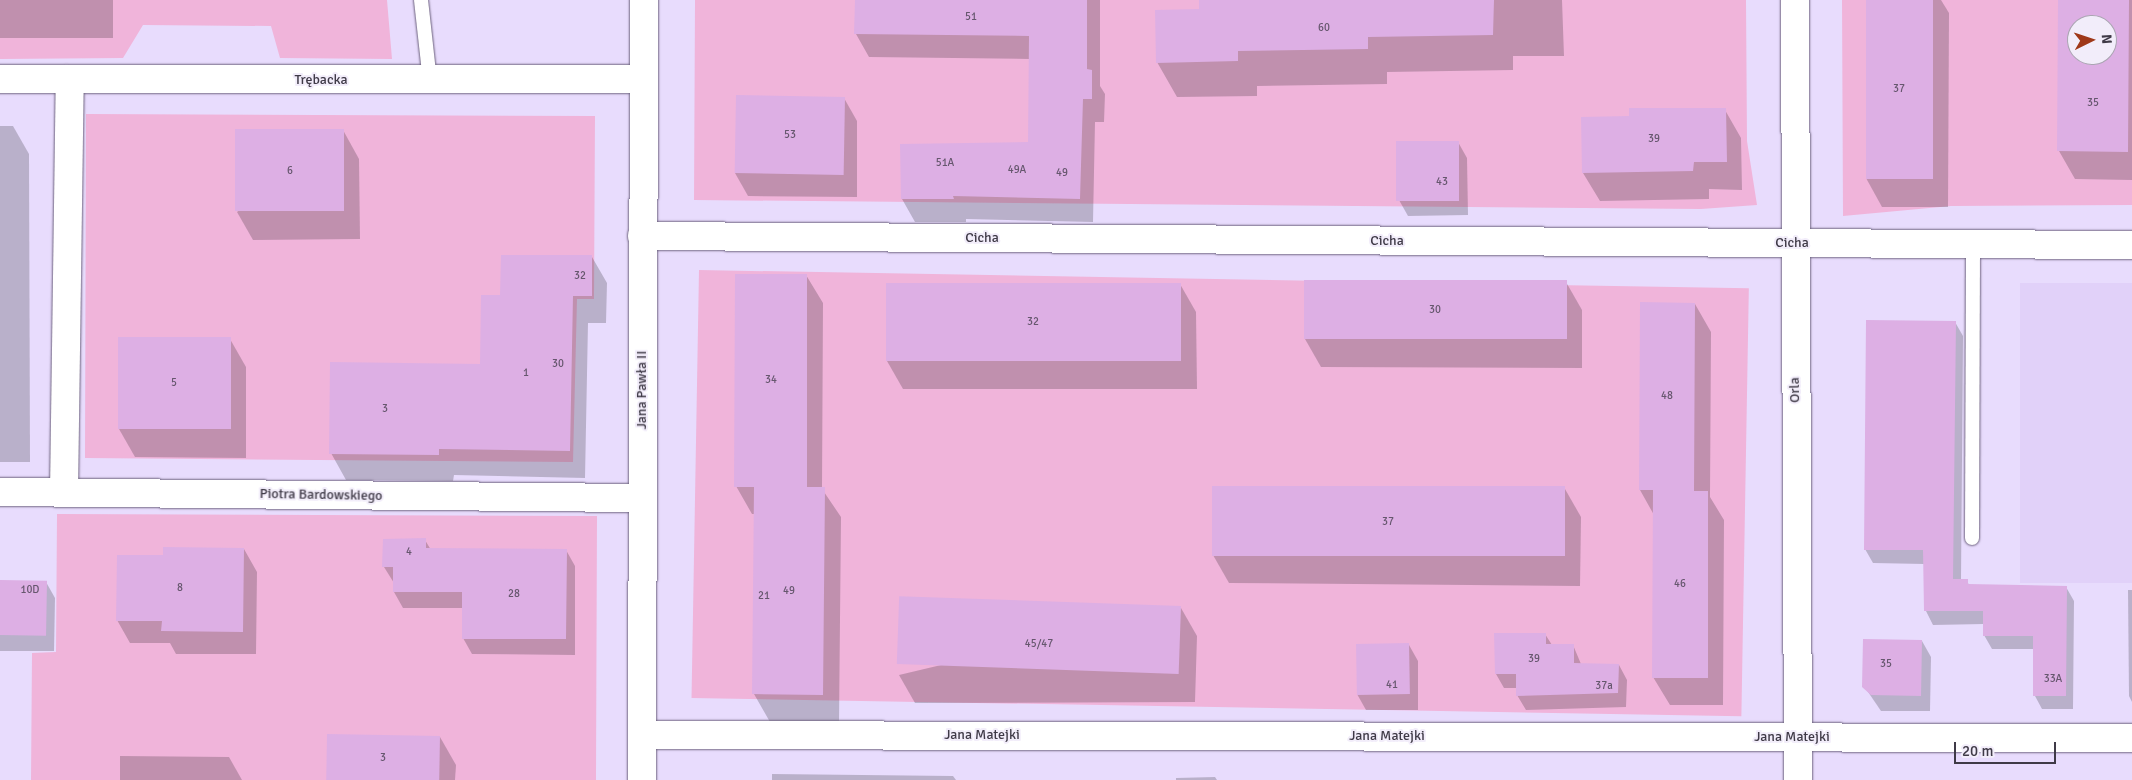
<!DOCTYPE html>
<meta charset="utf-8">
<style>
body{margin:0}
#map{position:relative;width:2132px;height:780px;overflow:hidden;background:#e8dcfd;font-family:Signika,sans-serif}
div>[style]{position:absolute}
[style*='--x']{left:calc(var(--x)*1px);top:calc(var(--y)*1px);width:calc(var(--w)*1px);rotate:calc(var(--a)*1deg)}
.built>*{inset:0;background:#e1d1f9;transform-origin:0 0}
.green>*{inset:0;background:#f0b4da;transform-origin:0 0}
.shadow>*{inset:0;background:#0003;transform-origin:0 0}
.building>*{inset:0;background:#ddafe4;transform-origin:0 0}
.roads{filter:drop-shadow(0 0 1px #6d627e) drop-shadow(0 0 1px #6d627e)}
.service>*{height:14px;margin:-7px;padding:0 7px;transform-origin:7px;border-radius:7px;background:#fff}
.minor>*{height:28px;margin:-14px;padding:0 14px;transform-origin:14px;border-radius:14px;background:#fff}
.tertiary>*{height:28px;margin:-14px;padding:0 14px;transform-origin:14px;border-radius:14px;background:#fff}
span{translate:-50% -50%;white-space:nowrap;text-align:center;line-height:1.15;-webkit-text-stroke:4px #f2edfa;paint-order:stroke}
.number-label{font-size:11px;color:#66576e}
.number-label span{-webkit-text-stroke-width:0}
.street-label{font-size:14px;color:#3f3a47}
.north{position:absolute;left:2067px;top:15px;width:50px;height:50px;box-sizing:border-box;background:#f2edfa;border:1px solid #aaa5b2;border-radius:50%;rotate:86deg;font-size:14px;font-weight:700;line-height:20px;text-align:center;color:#3f3a47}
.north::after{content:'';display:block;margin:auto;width:18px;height:22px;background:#9f3819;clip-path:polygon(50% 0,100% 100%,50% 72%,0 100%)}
.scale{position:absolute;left:1954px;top:742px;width:102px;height:22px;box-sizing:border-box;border:2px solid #3f3a47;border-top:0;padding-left:6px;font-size:15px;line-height:18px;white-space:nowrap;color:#3f3a47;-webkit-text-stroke:4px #f2edfa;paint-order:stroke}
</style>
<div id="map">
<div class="built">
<i style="left:2020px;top:283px;width:112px;height:300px"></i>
</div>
<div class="green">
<i style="clip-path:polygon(0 0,387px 0,392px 59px,280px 58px,271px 26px,143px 25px,123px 58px,0 59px)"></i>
<i style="clip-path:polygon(695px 0,1746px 0,1747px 141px,1757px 205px,1701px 209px,694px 200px)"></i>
<i style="clip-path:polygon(evenodd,1842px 0,2132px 0,2132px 205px,1951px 206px,1843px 216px,1842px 0,2077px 25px,2107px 25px,2107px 55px,2077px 55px,2077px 25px)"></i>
<i style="clip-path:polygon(86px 114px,595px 116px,594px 299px,577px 299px,573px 462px,85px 458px)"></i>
<i style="left:699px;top:270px;width:1050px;height:428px;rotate:1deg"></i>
<i style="clip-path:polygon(57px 514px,597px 516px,596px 780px,31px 780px,32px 653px,56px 652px)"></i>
</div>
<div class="shadow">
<i style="left:0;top:0;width:113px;height:38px"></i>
<i style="clip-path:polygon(856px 0,1100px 0,1100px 86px,1105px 94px,1104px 122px,1095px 122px,1093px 222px,966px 219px,966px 222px,915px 222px,902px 199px,901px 145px,1029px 143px,1030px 59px,869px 57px,856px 34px)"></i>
<i style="clip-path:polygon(1201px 0,1562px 0,1564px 56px,1513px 56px,1513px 70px,1387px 72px,1387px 84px,1257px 86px,1257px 96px,1177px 97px,1157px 62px,1201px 10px)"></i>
<i style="clip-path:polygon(1867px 0,1941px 0,1949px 13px,1948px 207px,1882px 207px,1866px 178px)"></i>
<i style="clip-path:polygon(evenodd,2060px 0,2132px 0,2132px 180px,2075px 179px,2059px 151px,2060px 0,2077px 25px,2107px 25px,2107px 55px,2077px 55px,2077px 25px)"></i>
<i style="clip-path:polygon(844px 98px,857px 121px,857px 197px,748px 196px,735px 173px)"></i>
<i style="clip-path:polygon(1725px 110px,1741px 138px,1742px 190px,1709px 189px,1709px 199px,1600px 201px,1583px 173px,1631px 117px)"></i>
<i style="clip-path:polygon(0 126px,13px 126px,29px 154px,30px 462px,0 462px)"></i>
<i style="clip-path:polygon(343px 130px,359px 159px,360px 239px,253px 240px,237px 212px)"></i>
<i style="clip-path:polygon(1458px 142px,1467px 158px,1468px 215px,1408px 216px,1399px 200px)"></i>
<i style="clip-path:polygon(592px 257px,607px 283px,606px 323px,588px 323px,585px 478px,454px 475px,453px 481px,346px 480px,331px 453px,481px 365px,502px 296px)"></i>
<i style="clip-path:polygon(806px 275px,823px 303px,822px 489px,841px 517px,839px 723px,770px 722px,754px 694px,755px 514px,752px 514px,736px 486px)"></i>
<i style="clip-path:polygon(1566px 282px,1582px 310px,1582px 368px,1321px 367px,1305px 339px)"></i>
<i style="clip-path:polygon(1180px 284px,1196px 312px,1197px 389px,903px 389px,887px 361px)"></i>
<i style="clip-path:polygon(1641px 303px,1695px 304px,1711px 332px,1710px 497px,1724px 520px,1723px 705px,1670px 705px,1653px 677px,1654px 515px,1640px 490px)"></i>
<i style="clip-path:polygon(1955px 322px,1963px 336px,1961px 581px,1967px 581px,1969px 585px,2066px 587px,2074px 601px,2073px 709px,2042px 709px,2035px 696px,2034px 649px,1992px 649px,1984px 635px,1984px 624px,1933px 625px,1926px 611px,1924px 564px,1873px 563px,1865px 549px)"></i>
<i style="clip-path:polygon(230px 339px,246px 367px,246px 458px,135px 457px,119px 429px)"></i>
<i style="clip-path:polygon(1565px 489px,1581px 517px,1580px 586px,1229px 583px,1213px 555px)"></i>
<i style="clip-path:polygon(425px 540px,431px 550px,566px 550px,575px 566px,575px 655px,472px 654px,463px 638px,463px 608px,403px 608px,394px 592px,394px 583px,384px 567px)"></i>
<i style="clip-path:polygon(244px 549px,257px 572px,256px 654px,176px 654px,170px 643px,130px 643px,117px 620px)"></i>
<i style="clip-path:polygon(0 582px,46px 582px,55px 598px,54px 651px,0 651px)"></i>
<i style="clip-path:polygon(2128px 590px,2132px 590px,2132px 702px,2129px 696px)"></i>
<i style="clip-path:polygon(1181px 608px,1197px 636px,1195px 702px,915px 703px,899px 675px)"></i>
<i style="clip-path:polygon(1545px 634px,1552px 645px,1573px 645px,1581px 664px,1619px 665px,1627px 680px,1626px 707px,1526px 710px,1517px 695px,1517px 688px,1504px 688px,1496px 674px)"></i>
<i style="clip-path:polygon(1922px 641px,1931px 657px,1930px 711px,1881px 711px,1864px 686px)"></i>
<i style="clip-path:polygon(1409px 645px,1418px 661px,1418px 710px,1366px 710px,1357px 694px)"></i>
<i style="clip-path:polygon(440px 737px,456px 765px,455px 780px,328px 780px)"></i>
<i style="clip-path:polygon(120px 756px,229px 757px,242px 780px,120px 780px)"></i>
<i style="clip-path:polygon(772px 774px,953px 776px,956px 780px,772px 780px)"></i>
<i style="clip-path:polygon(1215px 777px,1217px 780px,1176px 780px,1176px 778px)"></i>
</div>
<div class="building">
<i style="clip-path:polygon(855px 0,1087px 0,1087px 69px,1092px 70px,1092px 99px,1083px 99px,1080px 199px,953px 196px,954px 199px,901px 199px,900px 144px,1028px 142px,1029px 36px,854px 34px)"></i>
<i style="clip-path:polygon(1199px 0,1494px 0,1493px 35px,1368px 37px,1368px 49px,1238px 51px,1238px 61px,1156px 63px,1155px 10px,1199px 9px)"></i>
<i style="left:1866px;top:0;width:67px;height:179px"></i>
<i style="clip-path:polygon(evenodd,2058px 0,2129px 0,2128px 152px,2057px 151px,2058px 0,2077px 25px,2107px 25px,2107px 55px,2077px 55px,2077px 25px)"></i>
<i style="left:736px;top:95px;width:109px;height:78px;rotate:1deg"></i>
<i style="clip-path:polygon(1629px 108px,1726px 108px,1727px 162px,1694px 162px,1693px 171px,1582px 173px,1581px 117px,1629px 116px)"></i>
<i style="left:344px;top:129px;width:82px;height:109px;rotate:90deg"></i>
<i style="left:1396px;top:141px;width:63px;height:60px"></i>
<i style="clip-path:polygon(501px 255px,592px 255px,592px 296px,573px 296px,570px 451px,439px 449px,439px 455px,329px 454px,330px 362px,480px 364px,481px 295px,500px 295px)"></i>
<i style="clip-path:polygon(735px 274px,807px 274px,807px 487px,825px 487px,823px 695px,752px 694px,754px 487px,734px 487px)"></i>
<i style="left:1304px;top:280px;width:263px;height:59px"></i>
<i style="left:886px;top:283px;width:295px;height:78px"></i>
<i style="clip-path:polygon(1640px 302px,1695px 303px,1694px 491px,1708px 491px,1708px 678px,1652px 678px,1653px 490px,1639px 490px)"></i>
<i style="clip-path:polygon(1866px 320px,1956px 321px,1953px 579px,1968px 579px,1968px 584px,2067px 586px,2066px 696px,2033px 696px,2033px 636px,1983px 636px,1983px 611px,1924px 611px,1923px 550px,1864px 550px)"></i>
<i style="left:118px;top:337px;width:113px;height:92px"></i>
<i style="left:1212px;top:486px;width:353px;height:70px"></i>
<i style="clip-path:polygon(426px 538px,426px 548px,567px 549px,566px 639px,462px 639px,462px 592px,393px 592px,393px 567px,382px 567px,383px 539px)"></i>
<i style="clip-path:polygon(163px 547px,244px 548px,243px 632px,161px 631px,162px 621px,116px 621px,117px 555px,163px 555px)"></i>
<i style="left:0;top:580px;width:47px;height:55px;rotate:1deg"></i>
<i style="left:1181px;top:606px;width:68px;height:282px;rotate:92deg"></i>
<i style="clip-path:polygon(1494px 633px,1546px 633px,1546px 644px,1574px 644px,1574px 663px,1619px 664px,1618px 693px,1516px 696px,1516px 674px,1495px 674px)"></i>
<i style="clip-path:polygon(1863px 639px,1922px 640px,1921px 696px,1871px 695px,1862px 687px)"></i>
<i style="left:1409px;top:643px;width:51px;height:53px;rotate:89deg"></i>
<i style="left:327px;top:734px;width:113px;height:46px;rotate:1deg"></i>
</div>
<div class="roads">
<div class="service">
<i style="--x:421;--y:0;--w:81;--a:83.7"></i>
<i style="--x:1972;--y:538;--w:294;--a:-89.8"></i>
</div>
<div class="minor">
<i style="--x:0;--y:79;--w:642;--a:0"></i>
<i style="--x:642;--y:236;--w:1490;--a:0.35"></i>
<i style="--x:0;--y:492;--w:642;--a:0.54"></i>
<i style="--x:64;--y:492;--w:413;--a:-89.2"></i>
<i style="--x:642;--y:735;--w:1490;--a:0.12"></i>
</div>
<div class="tertiary">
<i style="--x:1795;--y:0;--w:780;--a:89.78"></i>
<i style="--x:642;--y:780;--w:780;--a:-89.85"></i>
</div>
</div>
<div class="number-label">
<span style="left:971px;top:17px">51</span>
<span style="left:1324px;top:28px">60</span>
<span style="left:1899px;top:89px">37</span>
<span style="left:2093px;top:103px">35</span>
<span style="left:790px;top:135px">53</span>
<span style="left:1654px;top:139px">39</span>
<span style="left:945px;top:163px">51A</span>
<span style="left:1017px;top:170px">49A</span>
<span style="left:290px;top:171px">6</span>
<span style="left:1062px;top:173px">49</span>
<span style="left:1442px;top:182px">43</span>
<span style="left:580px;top:276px">32</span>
<span style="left:1435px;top:310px">30</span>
<span style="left:1033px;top:322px">32</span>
<span style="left:558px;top:364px">30</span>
<span style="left:526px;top:373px">1</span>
<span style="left:771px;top:380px">34</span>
<span style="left:174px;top:383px">5</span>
<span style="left:1667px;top:396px">48</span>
<span style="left:385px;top:409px">3</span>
<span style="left:1388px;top:522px">37</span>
<span style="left:409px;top:552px">4</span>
<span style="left:1680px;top:584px">46</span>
<span style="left:180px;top:588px">8</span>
<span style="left:30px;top:590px">10D</span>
<span style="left:789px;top:591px">49</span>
<span style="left:514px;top:594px">28</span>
<span style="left:764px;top:596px">21</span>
<span style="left:1039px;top:644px">45/47</span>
<span style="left:1534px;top:659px">39</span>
<span style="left:1886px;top:664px">35</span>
<span style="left:2053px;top:679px">33A</span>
<span style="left:1392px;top:685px">41</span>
<span style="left:1604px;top:686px">37a</span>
<span style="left:383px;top:758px">3</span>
</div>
<div class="street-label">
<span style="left:321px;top:80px">Trębacka</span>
<span style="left:982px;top:238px">Cicha</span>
<span style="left:1387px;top:241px">Cicha</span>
<span style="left:1792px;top:243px">Cicha</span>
<span style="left:642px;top:390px;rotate:-90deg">Jana Pawła II</span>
<span style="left:1795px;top:390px;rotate:-91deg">Orla</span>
<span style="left:321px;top:495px;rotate:1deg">Piotra Bardowskiego</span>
<span style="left:982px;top:735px">Jana Matejki</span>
<span style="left:1387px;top:736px">Jana Matejki</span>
<span style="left:1792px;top:737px">Jana Matejki</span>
</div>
<div class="north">N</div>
<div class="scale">20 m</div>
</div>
